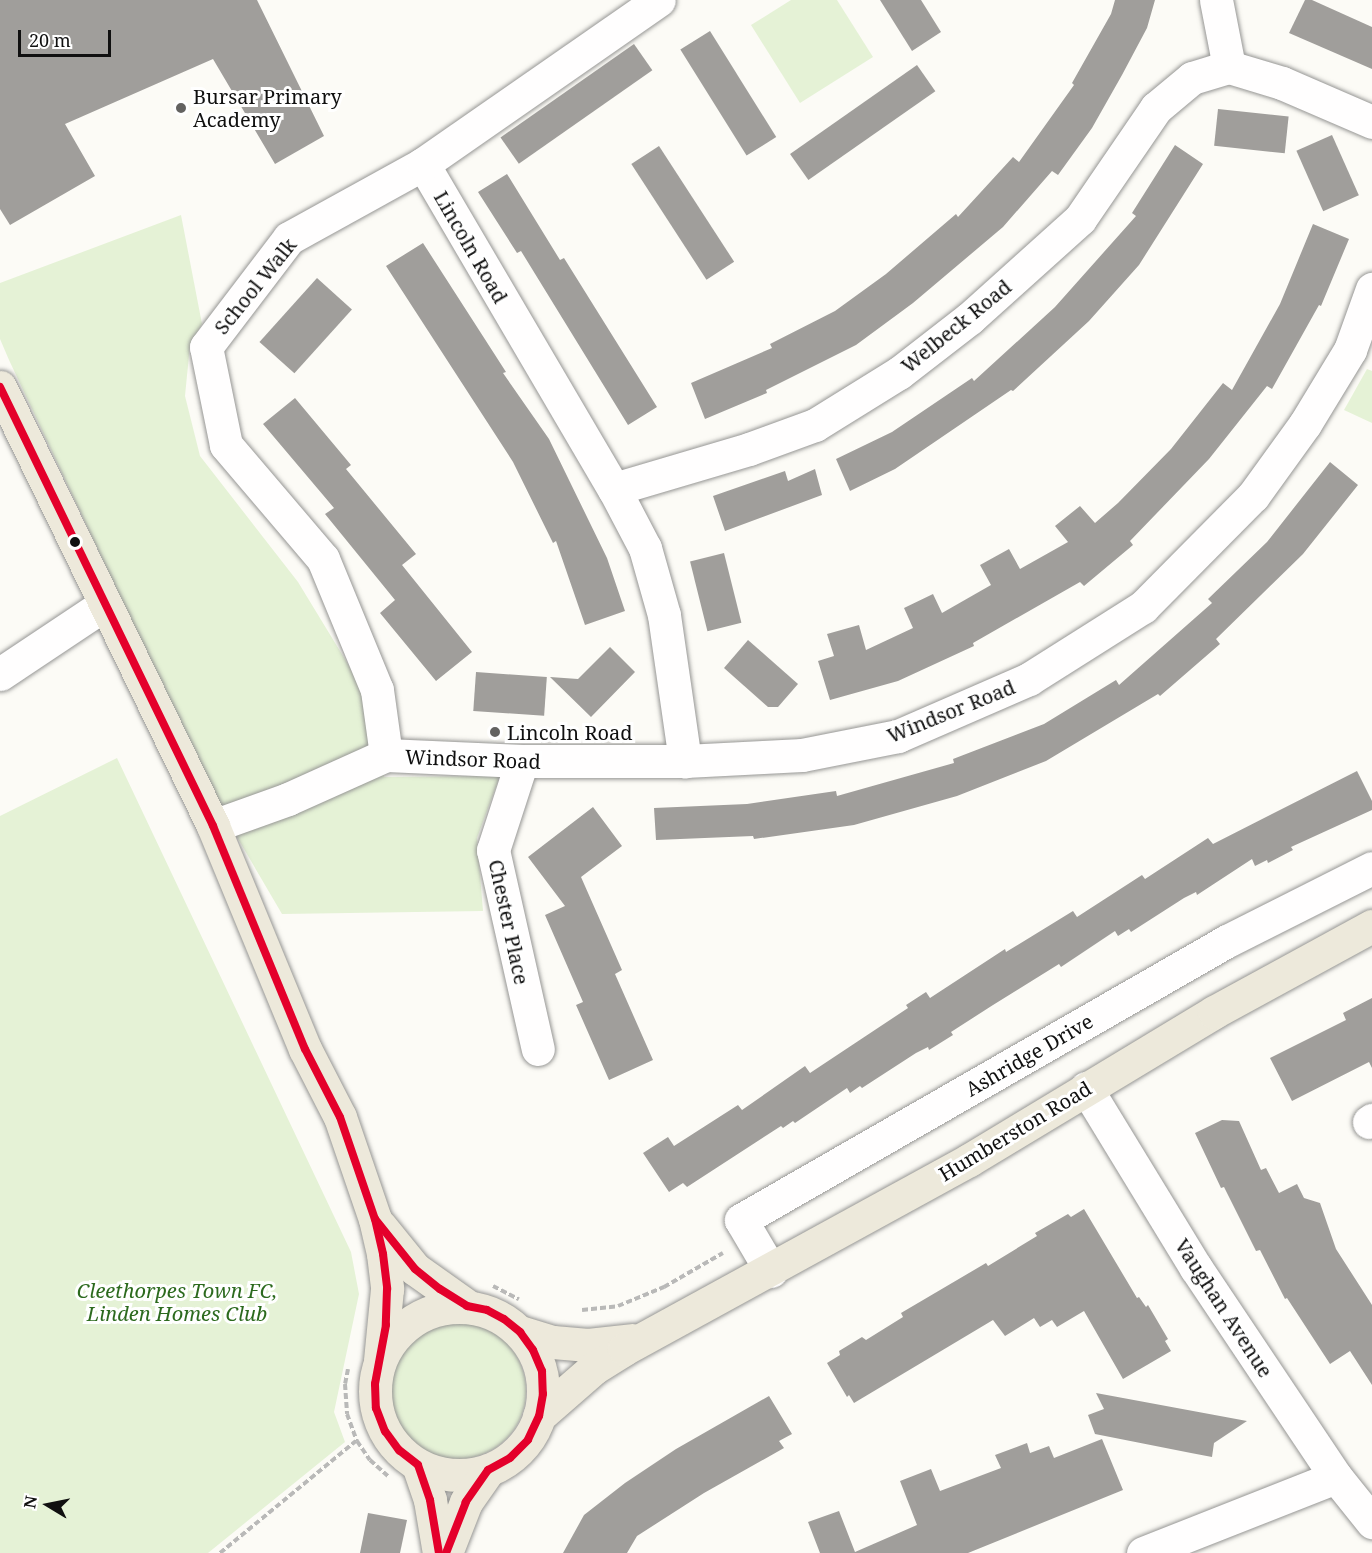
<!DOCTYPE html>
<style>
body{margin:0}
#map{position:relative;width:1372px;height:1553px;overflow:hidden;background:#fcfbf6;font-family:"Noto Serif",serif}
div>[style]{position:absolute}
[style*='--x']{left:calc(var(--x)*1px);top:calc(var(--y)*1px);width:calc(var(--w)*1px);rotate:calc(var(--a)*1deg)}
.green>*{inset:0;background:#e5f2d6}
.round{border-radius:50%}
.building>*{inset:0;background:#a09e9b;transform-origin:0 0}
.path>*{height:4px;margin-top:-2px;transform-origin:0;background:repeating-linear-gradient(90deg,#b9b9b8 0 6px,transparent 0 9px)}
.roads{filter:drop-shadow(0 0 2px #969694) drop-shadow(0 0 2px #969694)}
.minor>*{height:33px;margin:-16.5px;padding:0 16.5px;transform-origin:16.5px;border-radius:16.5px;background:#fffefe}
.major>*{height:33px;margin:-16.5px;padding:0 16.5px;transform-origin:16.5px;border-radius:16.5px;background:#ede9db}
.major>.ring{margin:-16.5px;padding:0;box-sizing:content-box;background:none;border:33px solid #ede9db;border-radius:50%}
.bus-1>*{height:8px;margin:-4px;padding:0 4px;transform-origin:4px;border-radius:4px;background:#e4002b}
.dots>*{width:16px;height:16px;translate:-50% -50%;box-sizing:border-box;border:3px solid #fff;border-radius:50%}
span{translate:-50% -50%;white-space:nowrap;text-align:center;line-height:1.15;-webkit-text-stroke:6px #fff;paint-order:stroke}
.poi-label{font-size:20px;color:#101010}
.left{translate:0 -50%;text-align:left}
.street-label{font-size:20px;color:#101010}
.park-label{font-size:20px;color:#2c6a1e;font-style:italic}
.north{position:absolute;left:18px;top:1475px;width:60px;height:60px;-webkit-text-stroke:4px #fff;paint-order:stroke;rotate:280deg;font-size:16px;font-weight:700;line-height:24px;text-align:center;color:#101010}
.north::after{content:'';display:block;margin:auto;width:21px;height:27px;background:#101010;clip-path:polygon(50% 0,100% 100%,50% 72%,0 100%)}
.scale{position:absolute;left:18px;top:30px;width:93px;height:27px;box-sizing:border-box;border:3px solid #101010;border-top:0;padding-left:8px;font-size:18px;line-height:21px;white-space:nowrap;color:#101010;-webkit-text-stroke:4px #fff;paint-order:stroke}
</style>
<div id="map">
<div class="green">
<i style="clip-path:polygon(791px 0,837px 0,873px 57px,800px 103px,751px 25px)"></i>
<i style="clip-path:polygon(181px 215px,202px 324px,190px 345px,185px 396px,200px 456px,298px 582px,368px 697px,384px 777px,500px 776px,477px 838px,483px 911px,282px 914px,217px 803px,9px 360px,0 339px,0 283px)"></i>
<i style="clip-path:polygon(1367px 369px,1372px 371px,1372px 423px,1344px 410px)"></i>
<i style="clip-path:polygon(117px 758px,351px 1252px,359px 1294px,334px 1412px,345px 1442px,208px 1553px,0 1553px,0 816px)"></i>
<i class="round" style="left:390px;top:1323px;width:136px;height:136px"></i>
</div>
<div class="building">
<i style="clip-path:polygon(0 0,257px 0,324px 136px,275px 164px,213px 59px,65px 124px,95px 176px,10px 225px,0 209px)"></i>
<i style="clip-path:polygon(880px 0,921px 0,941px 32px,912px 51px)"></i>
<i style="clip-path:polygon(1115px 0,1155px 0,1147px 28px,1122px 75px,1092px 128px,1058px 175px,1052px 171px,1003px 227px,913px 303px,856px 345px,766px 390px,767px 393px,705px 419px,691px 383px,772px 348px,770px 344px,835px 311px,886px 274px,956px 214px,958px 217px,1013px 157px,1019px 162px,1074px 85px,1072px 83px,1111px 14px)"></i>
<i style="clip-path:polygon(1305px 0,1312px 0,1372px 27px,1372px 69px,1289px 33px)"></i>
<i style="left:710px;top:31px;width:125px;height:35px;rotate:58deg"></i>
<i style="left:634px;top:44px;width:32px;height:163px;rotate:55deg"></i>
<i style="left:917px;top:65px;width:32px;height:155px;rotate:55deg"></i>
<i style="left:1218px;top:109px;width:71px;height:37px;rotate:6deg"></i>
<i style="left:1332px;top:135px;width:66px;height:39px;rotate:66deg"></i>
<i style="clip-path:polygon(1175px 145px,1203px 164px,1139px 265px,1089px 321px,1013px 391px,1011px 390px,895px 469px,850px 491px,836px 459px,892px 432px,972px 378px,974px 381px,1055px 307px,1136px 216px,1132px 213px)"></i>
<i style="left:659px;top:146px;width:138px;height:33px;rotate:57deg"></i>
<i style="clip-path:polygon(507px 174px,560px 260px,564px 258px,657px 407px,628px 425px,521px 251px,517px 253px,478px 192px)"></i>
<i style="clip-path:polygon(1313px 224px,1349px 239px,1321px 306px,1319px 305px,1272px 389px,1267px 386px,1209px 459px,1130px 541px,1133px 545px,1084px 586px,1080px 582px,973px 643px,974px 646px,898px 681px,830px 700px,818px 661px,834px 656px,827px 634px,859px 625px,866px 650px,913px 628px,904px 608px,933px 594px,942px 613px,991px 585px,980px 565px,1009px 549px,1020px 569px,1068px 542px,1055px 526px,1080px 506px,1095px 523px,1118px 503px,1171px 449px,1223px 383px,1232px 390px,1280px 304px)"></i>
<i style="clip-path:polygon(423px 243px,506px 372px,503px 373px,549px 439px,607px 558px,625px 611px,585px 625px,556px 541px,553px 543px,513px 462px,386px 266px)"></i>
<i style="left:317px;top:278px;width:47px;height:86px;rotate:42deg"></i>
<i style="clip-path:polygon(295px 398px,351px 465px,346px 469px,416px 554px,402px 565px,472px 652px,436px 681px,380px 613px,395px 600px,325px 514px,334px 508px,263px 424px)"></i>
<i style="clip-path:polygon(1330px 462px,1358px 485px,1303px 554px,1216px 639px,1220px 644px,1160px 696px,1158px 694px,1046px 761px,957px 796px,854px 825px,754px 839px,753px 836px,656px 840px,654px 808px,747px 804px,836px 791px,837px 796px,954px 763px,953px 759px,1044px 724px,1116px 680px,1119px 685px,1212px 603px,1208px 599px,1267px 542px)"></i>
<i style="clip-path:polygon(815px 469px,822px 495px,725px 531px,713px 496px,785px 471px,788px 481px)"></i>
<i style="left:724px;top:553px;width:72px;height:35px;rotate:76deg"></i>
<i style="clip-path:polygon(748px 640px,798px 684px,778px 707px,768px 707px,724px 668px)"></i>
<i style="clip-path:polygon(610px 647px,635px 672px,591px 717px,550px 677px,578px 679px)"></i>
<i style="left:476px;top:672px;width:71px;height:39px;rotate:4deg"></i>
<i style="clip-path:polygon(1357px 771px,1372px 801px,1372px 810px,1291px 847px,1293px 850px,1268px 863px,1267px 860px,1255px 866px,1252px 859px,1197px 895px,1196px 892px,1184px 898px,1131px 932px,1129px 929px,1118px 936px,1115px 931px,1061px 967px,1059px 964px,993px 1005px,951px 1032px,953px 1035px,929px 1050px,928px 1047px,916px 1053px,862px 1088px,860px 1086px,850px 1093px,847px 1088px,795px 1123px,793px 1121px,783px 1128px,781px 1126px,687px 1187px,683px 1183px,669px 1192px,643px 1153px,668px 1137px,674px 1146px,738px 1105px,742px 1110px,805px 1066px,810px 1073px,908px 1008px,906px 1005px,926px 992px,930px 998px,1005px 949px,1006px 952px,1073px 911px,1077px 917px,1142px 875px,1145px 879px,1208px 838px,1213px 844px)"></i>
<i style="clip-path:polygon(593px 807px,622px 846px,581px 877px,622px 970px,615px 974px,653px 1060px,609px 1080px,576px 1005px,583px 1002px,545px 915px,565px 906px,528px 857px)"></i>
<i style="clip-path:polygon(1372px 998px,1372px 1068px,1369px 1062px,1292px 1101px,1270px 1058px,1346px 1020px,1343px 1013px)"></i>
<i style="clip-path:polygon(1222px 1120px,1239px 1121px,1261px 1170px,1266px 1168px,1279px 1193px,1297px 1184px,1304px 1198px,1320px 1203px,1336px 1249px,1372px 1305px,1372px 1385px,1350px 1351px,1330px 1364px,1287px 1298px,1285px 1299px,1260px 1250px,1256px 1251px,1224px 1187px,1221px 1188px,1195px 1133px)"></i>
<i style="clip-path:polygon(1084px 1209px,1137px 1298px,1139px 1297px,1146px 1307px,1148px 1305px,1168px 1339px,1165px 1341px,1171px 1351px,1123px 1379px,1084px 1311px,1057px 1327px,1052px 1320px,1040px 1327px,1034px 1318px,1005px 1336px,993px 1320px,854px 1403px,849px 1395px,847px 1397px,827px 1363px,840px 1355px,839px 1351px,862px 1337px,866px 1340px,903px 1317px,901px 1313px,986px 1263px,988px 1266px,1037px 1236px,1035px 1233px,1068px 1214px,1071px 1217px)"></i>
<i style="clip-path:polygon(1096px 1393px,1247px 1421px,1214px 1443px,1212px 1457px,1191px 1453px,1095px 1434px,1088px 1415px,1104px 1409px)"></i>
<i style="clip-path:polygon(769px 1396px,792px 1434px,779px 1441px,784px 1448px,704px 1493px,637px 1536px,627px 1553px,563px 1553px,584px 1515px,625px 1483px,676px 1449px)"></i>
<i style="clip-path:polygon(1102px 1439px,1123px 1490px,968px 1553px,820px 1553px,808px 1522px,839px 1511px,855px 1552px,917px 1525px,900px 1481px,931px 1469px,940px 1491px,1001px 1468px,995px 1455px,1027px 1443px,1030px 1453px,1049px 1446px,1054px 1458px)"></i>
<i style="clip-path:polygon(368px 1513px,407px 1520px,400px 1553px,360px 1553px)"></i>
</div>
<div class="path">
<i style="--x:493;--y:1286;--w:29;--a:27"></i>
<i style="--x:582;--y:1310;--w:36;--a:-6"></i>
<i style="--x:618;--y:1306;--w:50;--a:-22.4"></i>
<i style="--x:664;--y:1287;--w:68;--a:-30"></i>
<i style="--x:348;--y:1369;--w:15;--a:101"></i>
<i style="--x:345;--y:1384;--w:30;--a:86"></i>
<i style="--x:347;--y:1414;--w:29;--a:70"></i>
<i style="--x:357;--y:1441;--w:23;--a:56"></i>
<i style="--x:370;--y:1460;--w:24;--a:42"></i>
<i style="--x:220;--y:1553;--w:176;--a:-39.5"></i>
</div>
<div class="roads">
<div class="minor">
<i style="--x:1216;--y:0;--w:68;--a:79"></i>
<i style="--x:1229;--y:67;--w:55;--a:16.8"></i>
<i style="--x:1282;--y:83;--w:98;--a:23.4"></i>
<i style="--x:423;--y:164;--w:377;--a:59.6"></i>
<i style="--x:614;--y:489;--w:67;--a:62.3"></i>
<i style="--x:645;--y:548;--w:70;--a:74.2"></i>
<i style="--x:664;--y:615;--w:148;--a:81.8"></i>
<i style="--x:614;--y:489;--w:141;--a:-16.5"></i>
<i style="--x:749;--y:449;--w:70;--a:-20"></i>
<i style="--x:815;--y:425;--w:99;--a:-31.8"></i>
<i style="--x:899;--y:373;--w:90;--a:-37.8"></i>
<i style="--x:970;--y:318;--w:148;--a:-42"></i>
<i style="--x:1080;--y:219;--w:135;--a:-55.6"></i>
<i style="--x:1156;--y:108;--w:47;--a:-39.8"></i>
<i style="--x:1192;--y:78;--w:39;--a:-17"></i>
<i style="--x:0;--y:674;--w:126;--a:-33.7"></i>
<i style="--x:386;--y:755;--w:66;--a:-97.9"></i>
<i style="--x:377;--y:690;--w:142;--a:-112.4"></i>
<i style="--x:323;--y:559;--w:150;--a:-130.4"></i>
<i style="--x:226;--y:445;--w:100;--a:-101.5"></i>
<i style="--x:206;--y:347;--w:137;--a:-52.7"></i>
<i style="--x:289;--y:238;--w:153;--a:-28.9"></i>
<i style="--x:423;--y:164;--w:287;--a:-34.8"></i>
<i style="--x:522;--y:761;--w:94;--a:108"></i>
<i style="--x:493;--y:850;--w:204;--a:77.3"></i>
<i style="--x:213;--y:826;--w:80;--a:-19.8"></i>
<i style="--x:288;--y:799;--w:107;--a:-24.2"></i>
<i style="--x:386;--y:755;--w:136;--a:2.5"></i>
<i style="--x:522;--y:761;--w:163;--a:0"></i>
<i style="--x:685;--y:761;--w:117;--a:-2.9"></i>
<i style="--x:802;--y:755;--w:98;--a:-11.2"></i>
<i style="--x:898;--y:736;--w:143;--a:-23.5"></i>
<i style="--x:1029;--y:679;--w:135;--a:-32.3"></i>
<i style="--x:1143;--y:607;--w:156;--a:-45.3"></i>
<i style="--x:1253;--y:496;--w:89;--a:-54.2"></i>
<i style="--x:1305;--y:424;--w:87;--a:-58.7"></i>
<i style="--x:1350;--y:350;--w:65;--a:-70.2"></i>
<i style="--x:1086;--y:1088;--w:211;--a:58.6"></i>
<i style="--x:1196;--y:1268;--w:252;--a:56.2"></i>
<i style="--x:1336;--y:1477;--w:58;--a:51.3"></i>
<i style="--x:1369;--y:1122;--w:4;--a:-34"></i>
<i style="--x:771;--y:1271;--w:59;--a:-120.5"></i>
<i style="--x:741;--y:1220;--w:560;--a:-29.86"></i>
<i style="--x:1227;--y:941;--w:162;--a:-26.7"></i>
<i style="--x:1143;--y:1553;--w:207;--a:-21.5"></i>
</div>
<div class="major">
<i style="--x:0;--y:387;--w:488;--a:64.1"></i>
<i style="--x:213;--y:826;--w:241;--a:67.6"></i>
<i style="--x:305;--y:1049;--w:76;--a:62.8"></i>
<i style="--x:340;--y:1117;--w:108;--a:71.1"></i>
<i style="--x:375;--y:1219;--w:36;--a:77"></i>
<i style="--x:383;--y:1254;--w:35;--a:83"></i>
<i style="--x:387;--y:1289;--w:71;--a:95.6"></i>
<i style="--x:380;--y:1226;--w:55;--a:50.9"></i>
<i style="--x:415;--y:1269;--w:64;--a:35.4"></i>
<i class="ring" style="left:375px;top:1307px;width:135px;height:135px"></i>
<i style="--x:520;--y:1332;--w:34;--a:17"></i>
<i style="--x:553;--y:1342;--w:35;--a:5"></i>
<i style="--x:588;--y:1345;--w:44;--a:-6.5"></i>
<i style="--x:539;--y:1416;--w:73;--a:-41.1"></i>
<i style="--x:594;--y:1368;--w:36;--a:-32"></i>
<i style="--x:624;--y:1349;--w:393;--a:-28.7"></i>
<i style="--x:969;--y:1160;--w:286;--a:-31.1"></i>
<i style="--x:1214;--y:1012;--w:180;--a:-28.6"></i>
<i style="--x:418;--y:1465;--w:37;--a:71"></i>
<i style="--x:430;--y:1500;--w:54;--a:80.4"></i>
<i style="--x:446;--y:1553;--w:55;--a:-68.6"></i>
<i style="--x:466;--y:1502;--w:39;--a:-55"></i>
</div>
</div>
<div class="bus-1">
<i style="--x:0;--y:387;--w:488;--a:64.1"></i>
<i style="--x:213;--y:826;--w:241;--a:67.6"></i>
<i style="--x:305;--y:1049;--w:76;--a:62.8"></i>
<i style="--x:340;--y:1117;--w:108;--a:71.1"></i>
<i style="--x:375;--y:1219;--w:36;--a:77"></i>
<i style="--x:383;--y:1254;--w:35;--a:83"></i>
<i style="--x:387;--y:1289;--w:36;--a:92"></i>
<i style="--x:386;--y:1325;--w:60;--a:100.6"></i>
<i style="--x:375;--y:1384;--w:24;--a:88"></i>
<i style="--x:376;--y:1408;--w:25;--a:69"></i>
<i style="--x:385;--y:1431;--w:24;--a:54"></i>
<i style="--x:399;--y:1450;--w:24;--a:38"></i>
<i style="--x:418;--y:1465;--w:37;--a:71"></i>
<i style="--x:430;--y:1500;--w:54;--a:80.4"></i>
<i style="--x:375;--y:1219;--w:64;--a:51.3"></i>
<i style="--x:415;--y:1269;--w:32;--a:39"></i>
<i style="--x:440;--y:1289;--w:32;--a:32"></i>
<i style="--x:467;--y:1306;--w:20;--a:11"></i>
<i style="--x:487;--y:1310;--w:19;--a:28"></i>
<i style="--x:504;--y:1319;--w:21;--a:39"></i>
<i style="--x:520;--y:1332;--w:22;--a:54"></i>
<i style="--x:533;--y:1350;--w:23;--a:67"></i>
<i style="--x:542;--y:1371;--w:23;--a:88"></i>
<i style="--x:543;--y:1394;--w:22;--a:100"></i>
<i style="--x:539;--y:1416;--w:26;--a:115"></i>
<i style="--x:528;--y:1440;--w:25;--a:135"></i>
<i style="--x:510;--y:1458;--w:25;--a:151"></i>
<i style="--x:488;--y:1470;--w:39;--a:125"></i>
<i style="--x:466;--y:1502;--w:55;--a:111.4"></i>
</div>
<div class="dots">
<i style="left:181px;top:108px;background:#636260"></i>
<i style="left:75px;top:542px;background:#101010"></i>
<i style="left:495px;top:732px;background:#636260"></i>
</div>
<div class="poi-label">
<span class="left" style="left:193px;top:108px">Bursar Primary<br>Academy</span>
<span class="left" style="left:507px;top:732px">Lincoln Road</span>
</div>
<div class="street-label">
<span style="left:471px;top:247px;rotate:60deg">Lincoln Road</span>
<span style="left:255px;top:286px;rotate:-51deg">School Walk</span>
<span style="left:956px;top:326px;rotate:-39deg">Welbeck Road</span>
<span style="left:951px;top:711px;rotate:-22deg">Windsor Road</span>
<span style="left:473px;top:759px;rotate:2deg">Windsor Road</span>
<span style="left:509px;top:922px;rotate:78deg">Chester Place</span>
<span style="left:1029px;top:1055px;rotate:-30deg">Ashridge Drive</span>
<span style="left:1015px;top:1131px;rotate:-31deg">Humberston Road</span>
<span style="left:1224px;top:1308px;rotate:57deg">Vaughan Avenue</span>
</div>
<div class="park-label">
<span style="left:177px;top:1302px">Cleethorpes Town FC,<br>Linden Homes Club</span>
</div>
<div class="north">N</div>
<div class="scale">20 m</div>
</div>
